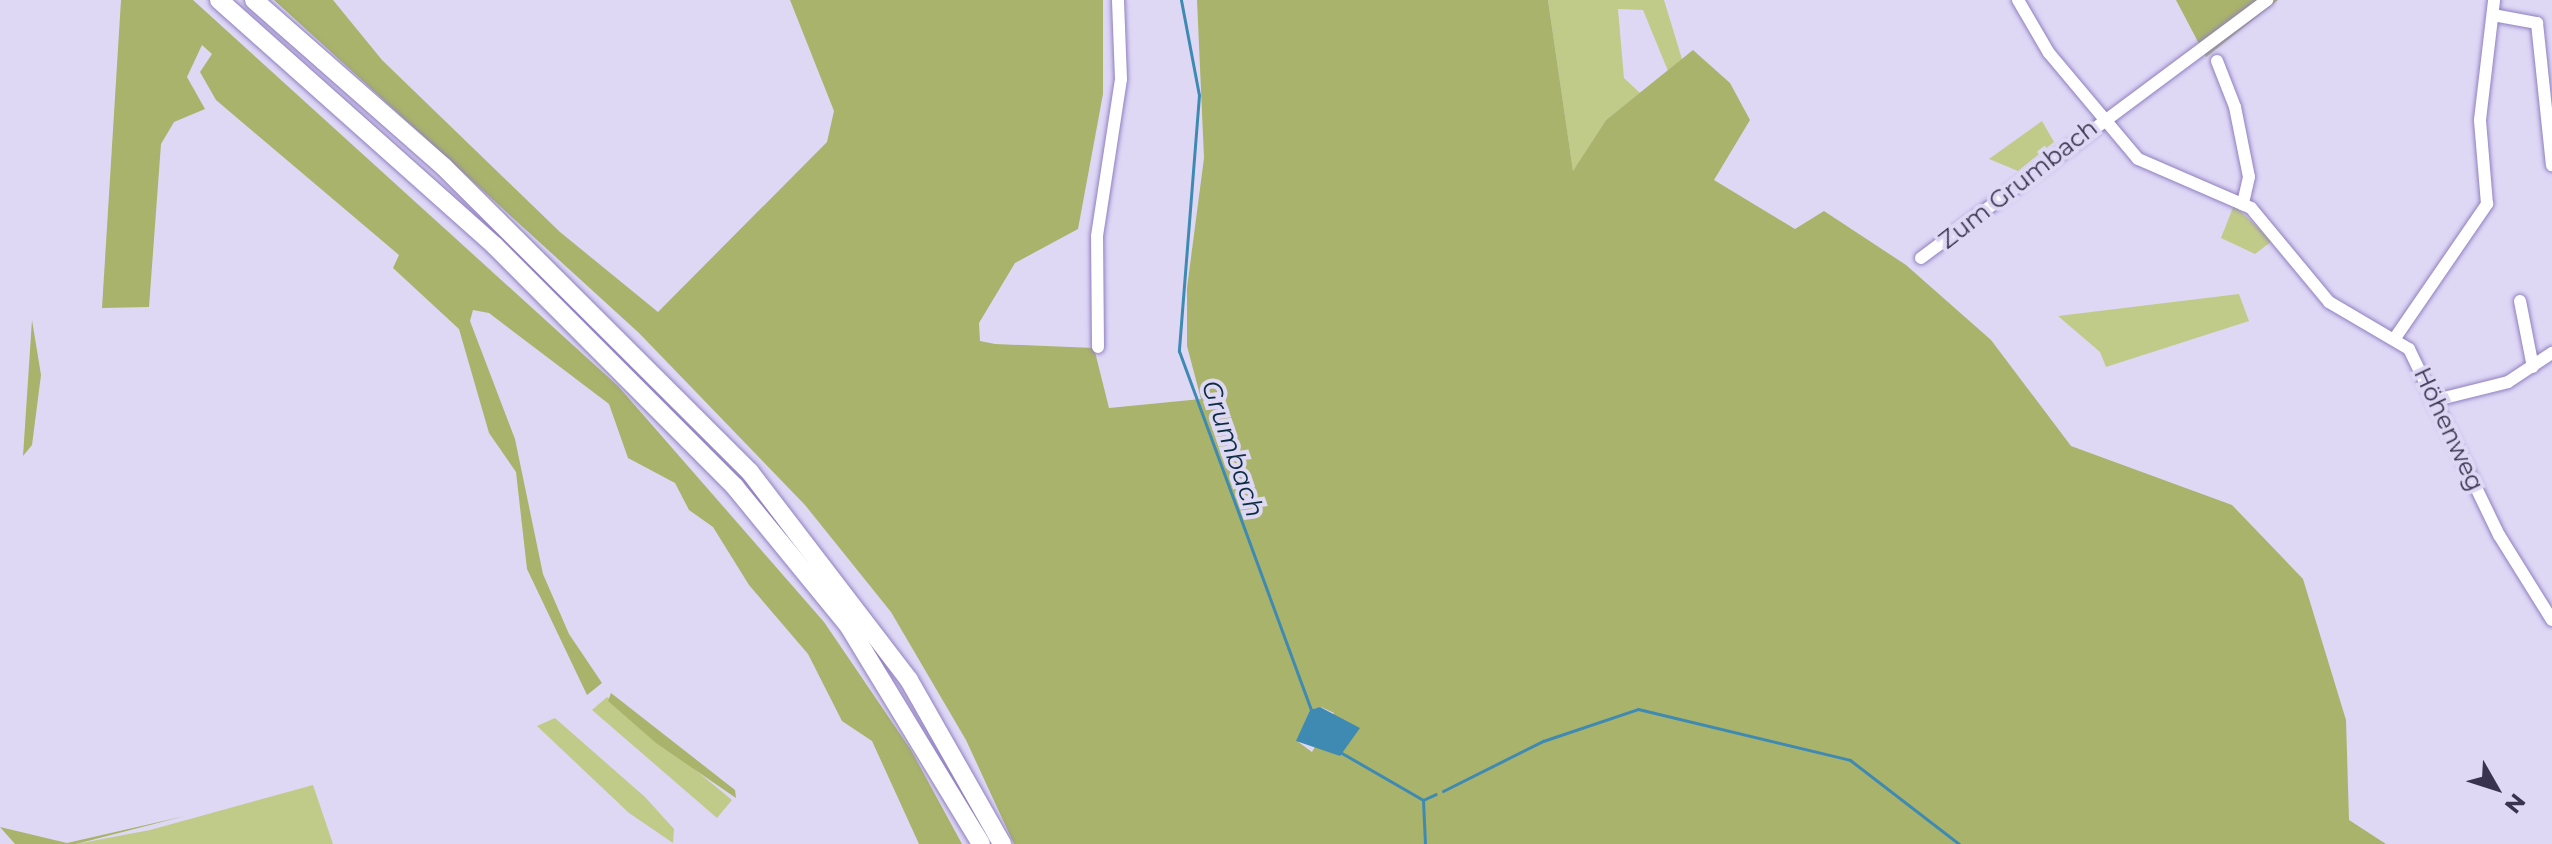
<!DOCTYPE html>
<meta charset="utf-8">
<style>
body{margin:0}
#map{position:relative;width:2552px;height:844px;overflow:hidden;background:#ded8f5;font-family:Montserrat,sans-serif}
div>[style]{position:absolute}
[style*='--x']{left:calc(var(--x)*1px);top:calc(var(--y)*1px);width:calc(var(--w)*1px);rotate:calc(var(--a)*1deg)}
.green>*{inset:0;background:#c1cb89}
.forest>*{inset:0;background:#a9b36b}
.water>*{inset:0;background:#3f8ab2}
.stream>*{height:3px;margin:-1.5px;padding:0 1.5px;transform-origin:1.5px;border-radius:1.5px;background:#3f8ab2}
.roads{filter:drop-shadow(0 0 2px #907fc1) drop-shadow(0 0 2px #907fc1)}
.minor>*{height:12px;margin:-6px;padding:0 6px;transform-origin:6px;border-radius:6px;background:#fff}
.highway>*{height:18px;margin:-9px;padding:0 9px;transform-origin:9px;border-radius:9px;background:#fff}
span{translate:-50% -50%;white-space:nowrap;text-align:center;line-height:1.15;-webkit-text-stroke:8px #ded8f5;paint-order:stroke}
.street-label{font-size:24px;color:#3a334f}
.water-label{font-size:26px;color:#0b2d3f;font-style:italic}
.north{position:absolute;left:2456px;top:748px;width:80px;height:80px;-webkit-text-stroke:6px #ded8f5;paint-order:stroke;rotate:129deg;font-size:22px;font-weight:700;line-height:32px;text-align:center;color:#3a334f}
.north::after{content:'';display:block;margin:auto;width:28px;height:36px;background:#3a334f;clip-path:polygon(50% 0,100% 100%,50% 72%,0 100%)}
</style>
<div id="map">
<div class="green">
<i style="clip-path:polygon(1548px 0,1664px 0,1682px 59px,1668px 71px,1643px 10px,1618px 9px,1624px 78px,1640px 93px,1606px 120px,1573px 172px)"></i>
<i style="clip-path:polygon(2042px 121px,2054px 142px,2018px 171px,1989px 159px)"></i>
<i style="clip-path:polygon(2234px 205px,2272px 241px,2255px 254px,2221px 238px)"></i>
<i style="clip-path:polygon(2239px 294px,2249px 321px,2106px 367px,2100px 352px,2058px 316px)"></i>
<i style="clip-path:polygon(607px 697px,732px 800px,717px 818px,592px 710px)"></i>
<i style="clip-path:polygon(555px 718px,645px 797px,674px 829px,673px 843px,629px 813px,537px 726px)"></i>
<i style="clip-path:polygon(313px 785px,333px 844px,76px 844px,150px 830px)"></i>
</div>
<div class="forest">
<i style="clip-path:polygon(121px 0,193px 0,618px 386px,824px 622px,911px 750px,962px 844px,919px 844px,872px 741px,842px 721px,808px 654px,749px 585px,713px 527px,689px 510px,675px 483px,628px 458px,609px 404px,489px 313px,473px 310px,470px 321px,515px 439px,543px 574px,569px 634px,602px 683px,587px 695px,527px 569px,516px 472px,489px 433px,459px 329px,393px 268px,399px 255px,216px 100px,200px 72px,212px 54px,202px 45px,187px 77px,205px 109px,174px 122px,161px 144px,149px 307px,102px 308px)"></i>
<i style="clip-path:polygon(evenodd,274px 0,333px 0,382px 60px,560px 232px,658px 312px,827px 142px,834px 111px,790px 0,1103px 0,1103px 94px,1078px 229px,1015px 263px,979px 323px,980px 341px,995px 344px,1094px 348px,1109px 408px,1201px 399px,1187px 346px,1187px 288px,1204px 158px,1197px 0,1548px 0,1573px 171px,1606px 120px,1693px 50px,1730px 83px,1750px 120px,1714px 180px,1795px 229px,1824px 211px,1906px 265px,1991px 340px,2071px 446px,2232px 505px,2303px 579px,2346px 720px,2349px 820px,2386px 844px,1014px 844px,966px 740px,891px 612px,805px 505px,639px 333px,274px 0,1321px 707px,1334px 713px,1312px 752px,1297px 741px,1310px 710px,1321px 707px)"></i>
<i style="clip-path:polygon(2176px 0,2278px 0,2206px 57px)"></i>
<i style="clip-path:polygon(32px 320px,41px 375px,32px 445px,23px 456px)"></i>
<i style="clip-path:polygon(611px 693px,735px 790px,736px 798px,656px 743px,608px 701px)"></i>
<i style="clip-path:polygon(185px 816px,76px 844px,15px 844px,0 827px,67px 843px)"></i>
</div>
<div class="water">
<i style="clip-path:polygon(1320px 707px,1360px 728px,1340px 756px,1296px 741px,1310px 710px)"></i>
</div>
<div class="stream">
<i style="--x:1181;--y:0;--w:97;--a:79.3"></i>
<i style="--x:1199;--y:95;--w:257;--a:94.5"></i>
<i style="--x:1179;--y:351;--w:386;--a:69.8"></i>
<i style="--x:1340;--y:752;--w:96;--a:30"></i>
<i style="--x:1423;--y:800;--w:44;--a:87.4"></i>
<i style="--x:1443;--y:791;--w:112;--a:-26.6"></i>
<i style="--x:1543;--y:741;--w:100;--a:-18.6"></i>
<i style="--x:1638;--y:709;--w:218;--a:13.5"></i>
<i style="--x:1850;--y:760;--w:138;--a:37.6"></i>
<i style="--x:1423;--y:800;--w:14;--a:-25"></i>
</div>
<div class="roads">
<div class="minor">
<i style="--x:2018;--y:0;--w:61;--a:59.7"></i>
<i style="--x:2049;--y:53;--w:138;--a:50"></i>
<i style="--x:2138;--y:159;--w:123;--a:23.4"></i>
<i style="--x:2251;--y:208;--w:122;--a:50.3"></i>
<i style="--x:2329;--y:302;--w:93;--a:30.4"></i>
<i style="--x:2409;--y:349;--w:207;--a:64.2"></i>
<i style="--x:2499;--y:535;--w:100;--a:58.1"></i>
<i style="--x:2493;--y:15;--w:45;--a:10.3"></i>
<i style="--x:2537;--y:23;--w:143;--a:84"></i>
<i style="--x:2217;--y:61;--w:49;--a:68.6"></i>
<i style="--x:2235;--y:107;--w:71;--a:78.7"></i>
<i style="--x:2249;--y:177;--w:28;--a:103"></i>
<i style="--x:1921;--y:258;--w:432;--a:-36.7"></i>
<i style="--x:2520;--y:301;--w:67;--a:78.9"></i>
<i style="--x:2395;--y:338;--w:163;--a:-55.5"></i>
<i style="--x:2487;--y:204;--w:84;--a:-94.8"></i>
<i style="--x:2480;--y:120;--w:121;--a:-83.3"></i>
<i style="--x:1098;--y:347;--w:111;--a:-90.5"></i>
<i style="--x:1097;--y:236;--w:159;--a:-81.3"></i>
<i style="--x:1121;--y:79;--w:79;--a:-92.2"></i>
<i style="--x:2440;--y:399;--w:70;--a:-14"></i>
<i style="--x:2508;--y:382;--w:53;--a:-33.4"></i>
</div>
<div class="highway">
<i style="--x:219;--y:0;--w:370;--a:41.7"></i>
<i style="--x:495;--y:246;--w:340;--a:45.1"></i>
<i style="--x:735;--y:487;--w:178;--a:50.7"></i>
<i style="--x:848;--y:625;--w:256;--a:58.7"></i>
<i style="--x:254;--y:0;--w:253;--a:41.3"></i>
<i style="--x:444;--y:167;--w:432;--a:44.9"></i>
<i style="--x:750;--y:472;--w:262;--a:52.6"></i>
<i style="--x:909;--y:680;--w:189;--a:60.4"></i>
</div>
</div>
<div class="street-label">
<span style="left:2018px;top:184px;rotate:-38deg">Zum Grumbach</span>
<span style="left:2449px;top:429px;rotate:65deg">Höhenweg</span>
</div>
<div class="water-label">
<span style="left:1232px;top:449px;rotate:71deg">Grumbach</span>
</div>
<div class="north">N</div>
</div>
